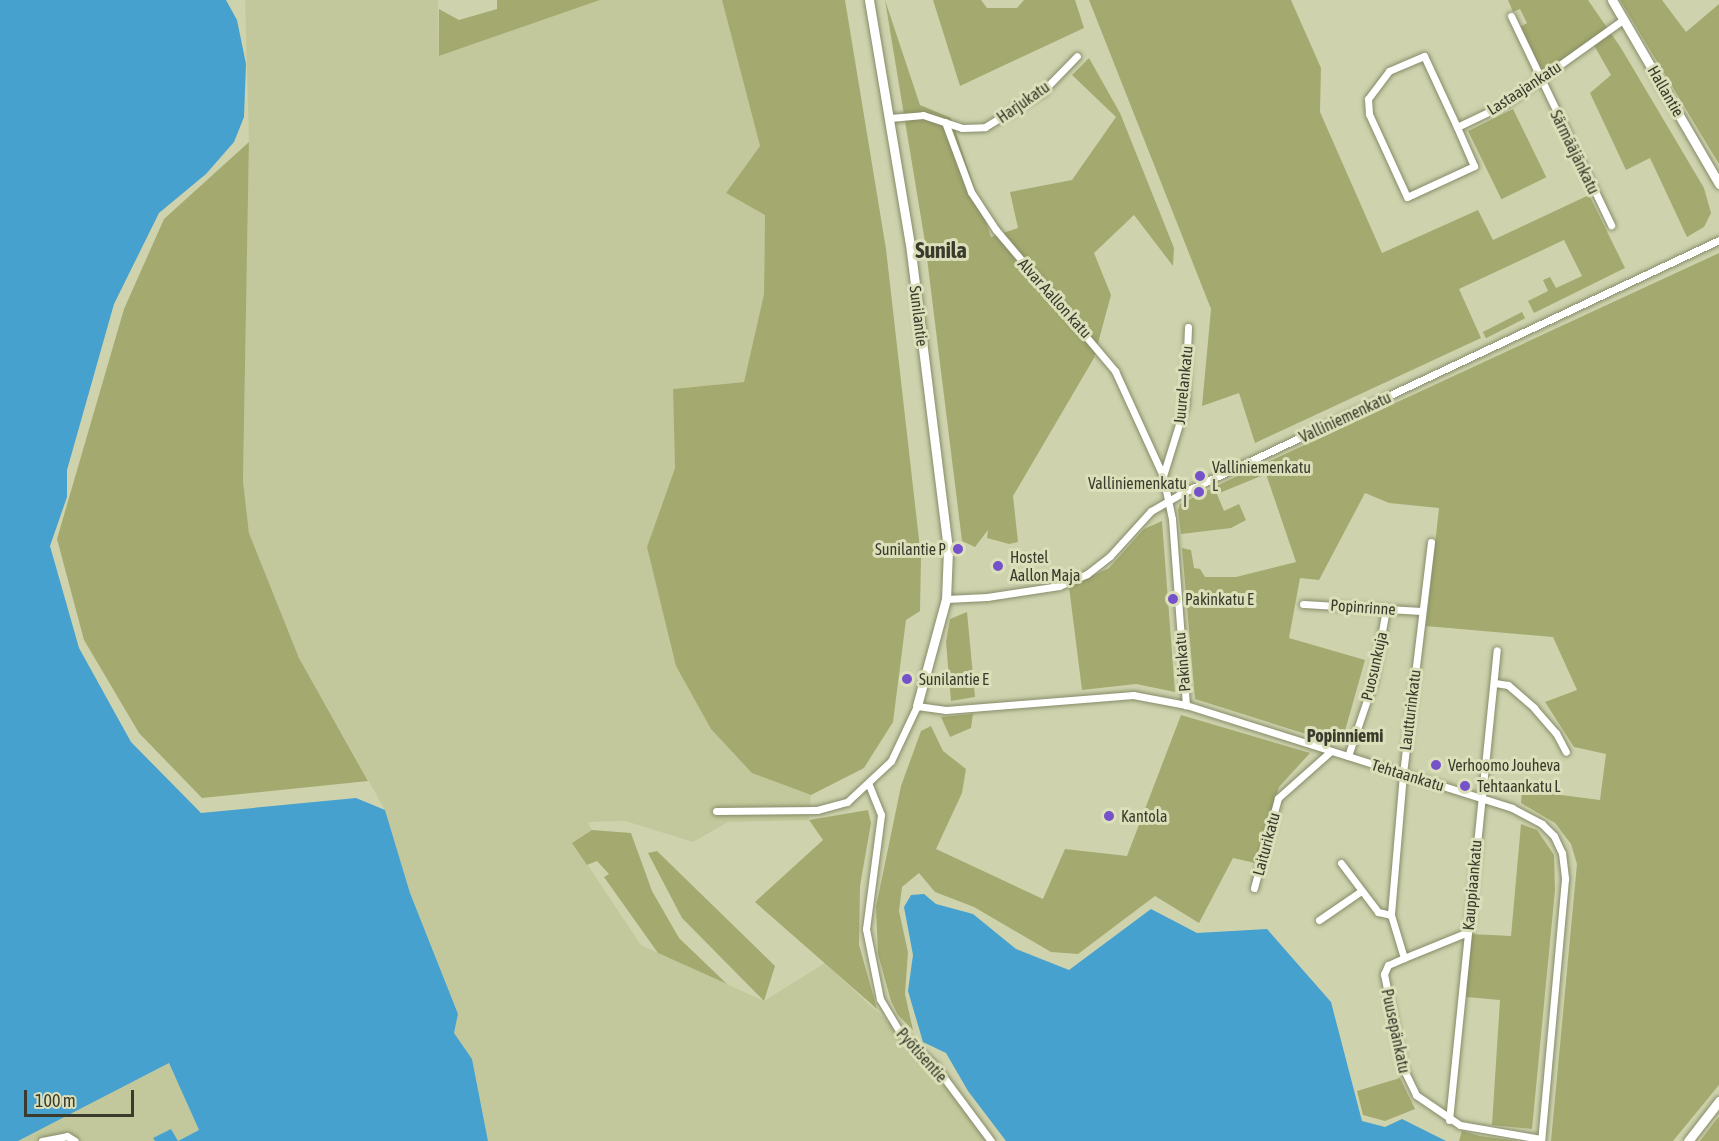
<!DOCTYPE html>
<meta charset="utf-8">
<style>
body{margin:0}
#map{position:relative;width:1719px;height:1141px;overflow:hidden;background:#ced3ae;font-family:"Asap Condensed",sans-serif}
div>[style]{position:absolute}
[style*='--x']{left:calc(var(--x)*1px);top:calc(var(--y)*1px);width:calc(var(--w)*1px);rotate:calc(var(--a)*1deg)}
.built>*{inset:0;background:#c3c89c}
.green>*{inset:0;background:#a4aa6f;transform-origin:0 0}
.water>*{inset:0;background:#46a1ce}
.roads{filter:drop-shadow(0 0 2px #878b68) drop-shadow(0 0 2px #878b68)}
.street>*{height:7px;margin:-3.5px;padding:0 3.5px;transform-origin:3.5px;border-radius:3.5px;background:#fff}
.secondary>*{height:9px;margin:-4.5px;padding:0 4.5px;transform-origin:4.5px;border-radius:4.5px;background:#fff}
.dots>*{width:16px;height:16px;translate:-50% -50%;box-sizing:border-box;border:3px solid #dbe0ba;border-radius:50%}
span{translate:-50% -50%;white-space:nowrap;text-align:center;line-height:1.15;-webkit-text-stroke:6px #dbe0ba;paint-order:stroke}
.street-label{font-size:16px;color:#3a3b2c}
.poi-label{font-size:16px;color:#3a3b2c}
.left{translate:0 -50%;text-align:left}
.right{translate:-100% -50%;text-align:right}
.neighbourhood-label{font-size:18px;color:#3a3b2c;font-weight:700}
.district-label{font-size:22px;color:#3a3b2c;font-weight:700}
.scale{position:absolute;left:24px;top:1090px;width:110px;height:27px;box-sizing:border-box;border:3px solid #3a3b2c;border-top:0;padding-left:8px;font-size:18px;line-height:21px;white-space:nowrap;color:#3a3b2c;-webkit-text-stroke:4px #dbe0ba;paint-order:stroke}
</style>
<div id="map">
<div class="built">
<i style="clip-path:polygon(245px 0,438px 0,439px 56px,600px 0,722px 0,760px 146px,726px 193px,765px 215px,764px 294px,744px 382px,673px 389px,675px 468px,647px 547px,752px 773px,811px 795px,809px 820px,728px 822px,693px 842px,625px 821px,588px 822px,592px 830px,573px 843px,641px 945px,764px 1001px,825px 963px,936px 1067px,991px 1141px,488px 1141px,472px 1059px,454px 1033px,458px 1014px,410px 893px,385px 810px,299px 658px,249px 533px,243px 481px,249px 142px)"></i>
<i style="clip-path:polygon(169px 1063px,199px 1130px,178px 1141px,171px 1129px,153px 1138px,155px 1141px,18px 1141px)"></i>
</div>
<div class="green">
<i style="clip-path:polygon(497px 0,600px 0,439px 56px,439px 9px,459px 20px,497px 9px)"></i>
<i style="clip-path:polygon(722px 0,845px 0,886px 249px,921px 557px,920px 611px,906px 620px,893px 722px,864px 768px,811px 795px,752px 773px,711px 729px,676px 666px,647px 547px,675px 468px,673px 389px,744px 382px,764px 294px,765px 215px,726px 193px,760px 146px)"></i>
<i style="clip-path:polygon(885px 0,920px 105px,951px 118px,991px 237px,1018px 228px,1010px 192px,1072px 180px,1116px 117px,1072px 75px,1089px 58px,1120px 113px,1174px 248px,1173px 266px,1134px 215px,1094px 253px,1111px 295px,1094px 358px,1013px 496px,1018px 542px,1009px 544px,987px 538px,988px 530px,975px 547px,962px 541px,925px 242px)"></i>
<i style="clip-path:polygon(933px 0,981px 0,987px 8px,1017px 8px,1024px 0,1075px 0,1084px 28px,960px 86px)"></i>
<i style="clip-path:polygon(1089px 0,1291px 0,1321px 68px,1320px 112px,1382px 253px,1478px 210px,1493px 240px,1589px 195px,1625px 268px,1534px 313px,1528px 301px,1548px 291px,1543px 280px,1550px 277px,1556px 288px,1582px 276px,1564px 240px,1459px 289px,1481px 338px,1255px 443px,1239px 393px,1202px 406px,1211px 309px)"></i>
<i style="clip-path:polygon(1508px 0,1588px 0,1621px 48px,1704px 188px,1711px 213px,1704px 227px,1687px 237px,1650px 158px,1626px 170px,1590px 93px,1611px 75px,1591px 40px,1541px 74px,1520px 27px,1527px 23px,1520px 9px,1513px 12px)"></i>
<i style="clip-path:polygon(1620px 0,1662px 0,1686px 32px,1719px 4px,1719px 164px)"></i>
<i style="left:1513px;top:109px;width:76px;height:50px;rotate:64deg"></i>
<i style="clip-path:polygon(249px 142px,243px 481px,249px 533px,299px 658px,368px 781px,202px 798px,139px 733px,84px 640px,57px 539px,124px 309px,164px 219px)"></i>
<i style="clip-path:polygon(1719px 253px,1719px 1085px,1673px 1141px,1551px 1141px,1577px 864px,1571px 844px,1555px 823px,1521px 803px,1522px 790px,1600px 800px,1606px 754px,1574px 747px,1545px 702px,1577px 690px,1553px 637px,1426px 626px,1439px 508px,1389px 503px,1365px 493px,1319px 580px,1300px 578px,1289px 638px,1365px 660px,1341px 745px,1195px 699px,1182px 548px,1191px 550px,1194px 568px,1200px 569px,1205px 577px,1236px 577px,1296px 562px,1266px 474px,1217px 494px,1224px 511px,1239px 504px,1246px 520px,1231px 528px,1181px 534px,1178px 510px,1180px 504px,1231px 479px)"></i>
<i style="left:1522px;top:312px;width:7px;height:44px;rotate:63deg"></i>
<i style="clip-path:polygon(1162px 521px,1175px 692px,1136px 684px,1082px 690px,1069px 587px,1109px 568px,1144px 529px)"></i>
<i style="clip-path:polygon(967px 612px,975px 697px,951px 701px,946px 642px,950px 619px)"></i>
<i style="clip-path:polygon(973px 714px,971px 728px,950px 737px,941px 717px)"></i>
<i style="clip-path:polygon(1181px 715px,1310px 753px,1279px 787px,1255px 863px,1233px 858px,1199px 923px,1155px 896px,1078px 954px,1051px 952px,974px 907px,935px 892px,919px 873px,902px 887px,899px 911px,908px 952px,905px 994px,913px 1030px,898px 1015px,891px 1001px,878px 954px,876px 907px,901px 786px,921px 731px,931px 726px,943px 751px,966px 769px,962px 793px,936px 849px,1043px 899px,1065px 849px,1127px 856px)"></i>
<i style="clip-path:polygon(868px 810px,871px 823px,860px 886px,859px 945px,877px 1009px,755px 902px,823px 840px,809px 820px)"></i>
<i style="clip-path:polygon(1521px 824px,1537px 830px,1554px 855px,1555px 890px,1532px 1129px,1492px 1125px,1500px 1000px,1466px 997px,1471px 934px,1511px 936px)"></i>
<i style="clip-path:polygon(592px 830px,631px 833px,652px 891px,679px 938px,727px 984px,658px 953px,604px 877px,609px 874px,597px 861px,587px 865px,572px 843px)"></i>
<i style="clip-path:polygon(657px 851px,775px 966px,764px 1001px,682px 918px,648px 853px)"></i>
<i style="clip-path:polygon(1400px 1078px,1415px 1109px,1385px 1121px,1363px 1115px,1357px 1091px)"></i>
<i style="clip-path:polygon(1719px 1117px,1719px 1141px,1700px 1141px,1716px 1120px)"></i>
<i style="clip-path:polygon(1462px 1131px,1480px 1136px,1518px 1141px,1459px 1141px)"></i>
</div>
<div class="water">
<i style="clip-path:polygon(0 0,226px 0,237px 20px,246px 64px,244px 117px,234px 142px,206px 174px,159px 213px,114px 304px,67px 470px,67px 497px,50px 546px,79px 648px,131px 742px,201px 813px,356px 798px,385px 810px,410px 893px,458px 1014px,454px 1033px,472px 1059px,488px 1141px,155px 1141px,153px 1138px,171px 1129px,178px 1141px,199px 1130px,169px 1063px,18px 1141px,0 1141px)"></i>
<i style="clip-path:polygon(924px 894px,936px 904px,973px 914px,1016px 949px,1069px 970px,1151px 909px,1197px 933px,1267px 929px,1331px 1002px,1362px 1121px,1385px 1127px,1402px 1119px,1446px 1141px,1006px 1141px,968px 1091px,946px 1053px,923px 1042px,908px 991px,913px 955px,904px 907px,911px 895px)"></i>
</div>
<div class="roads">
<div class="street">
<i style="--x:1511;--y:16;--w:232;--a:64.4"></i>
<i style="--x:890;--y:118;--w:33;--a:-5"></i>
<i style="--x:923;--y:115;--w:41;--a:18.4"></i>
<i style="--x:962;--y:128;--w:23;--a:-2"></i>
<i style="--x:985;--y:127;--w:67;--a:-31.6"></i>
<i style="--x:1042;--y:92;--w:50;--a:-45.8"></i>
<i style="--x:945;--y:122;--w:75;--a:69.6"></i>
<i style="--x:971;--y:192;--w:45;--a:56.7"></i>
<i style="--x:996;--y:230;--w:185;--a:49.8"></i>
<i style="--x:1115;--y:371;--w:115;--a:65.4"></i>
<i style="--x:1163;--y:476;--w:44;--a:78.2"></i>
<i style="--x:1172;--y:519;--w:187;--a:85.7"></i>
<i style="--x:1457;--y:127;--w:78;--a:-114.9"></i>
<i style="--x:1424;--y:56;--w:38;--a:157"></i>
<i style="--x:1389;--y:71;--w:35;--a:127"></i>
<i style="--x:1368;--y:99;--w:15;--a:86"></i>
<i style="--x:1369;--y:114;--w:91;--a:65.4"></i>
<i style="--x:1407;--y:197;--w:74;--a:-24.8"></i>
<i style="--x:1474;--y:166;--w:43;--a:-113.6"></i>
<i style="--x:1457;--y:127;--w:53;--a:-25.6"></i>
<i style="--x:1505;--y:104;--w:146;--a:-35.5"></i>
<i style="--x:1163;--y:476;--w:74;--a:-72.8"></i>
<i style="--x:1185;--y:405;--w:78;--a:-87.8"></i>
<i style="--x:1431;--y:542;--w:234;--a:96.9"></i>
<i style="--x:1403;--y:774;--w:142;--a:94.9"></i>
<i style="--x:1391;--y:915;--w:45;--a:73.2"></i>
<i style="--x:1404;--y:958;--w:17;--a:156"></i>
<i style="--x:1388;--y:965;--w:10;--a:114"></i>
<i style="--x:1384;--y:974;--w:96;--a:78.6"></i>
<i style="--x:1403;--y:1068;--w:30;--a:64"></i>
<i style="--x:1416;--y:1095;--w:53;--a:34.3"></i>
<i style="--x:1460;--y:1125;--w:82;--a:9.8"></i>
<i style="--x:946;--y:599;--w:41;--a:-2.8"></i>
<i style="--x:987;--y:597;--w:73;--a:-8.7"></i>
<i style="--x:1059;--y:586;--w:30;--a:-23"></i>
<i style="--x:1087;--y:574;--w:29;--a:-38"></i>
<i style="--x:1110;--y:556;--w:61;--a:-47.7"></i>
<i style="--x:1151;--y:511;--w:34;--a:-30"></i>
<i style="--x:1180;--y:494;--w:596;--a:-25.23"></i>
<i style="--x:1303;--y:604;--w:119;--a:3.4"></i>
<i style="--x:1495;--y:683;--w:13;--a:9"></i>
<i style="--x:1508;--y:685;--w:35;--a:41"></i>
<i style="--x:1534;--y:708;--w:33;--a:49"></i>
<i style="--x:1556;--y:733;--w:21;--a:62"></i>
<i style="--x:1348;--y:756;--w:78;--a:-71.3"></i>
<i style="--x:1373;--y:682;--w:74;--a:-79.9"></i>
<i style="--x:869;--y:785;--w:32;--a:68"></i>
<i style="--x:881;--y:815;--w:115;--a:97.5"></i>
<i style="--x:866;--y:929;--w:71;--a:78.7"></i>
<i style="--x:880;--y:999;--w:39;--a:59"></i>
<i style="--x:900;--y:1032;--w:50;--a:44.2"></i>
<i style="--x:936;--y:1067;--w:92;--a:53.4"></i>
<i style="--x:716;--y:811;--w:101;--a:-0.6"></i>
<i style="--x:817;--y:810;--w:31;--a:-15"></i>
<i style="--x:847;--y:802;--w:60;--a:-43"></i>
<i style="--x:891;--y:761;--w:61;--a:-64.7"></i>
<i style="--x:917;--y:706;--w:29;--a:8"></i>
<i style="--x:946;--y:710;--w:188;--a:-4.6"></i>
<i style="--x:1133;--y:695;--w:54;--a:10.7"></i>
<i style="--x:1186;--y:705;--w:342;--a:17.5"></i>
<i style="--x:1512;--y:808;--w:34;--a:28"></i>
<i style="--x:1542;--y:824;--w:17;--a:45"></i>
<i style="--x:1554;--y:836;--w:19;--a:65"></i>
<i style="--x:1562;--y:853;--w:26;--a:83"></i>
<i style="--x:1565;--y:879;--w:263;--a:95.2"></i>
<i style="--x:1341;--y:863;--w:61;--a:52.9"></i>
<i style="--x:1378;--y:912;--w:13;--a:13"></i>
<i style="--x:1254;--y:888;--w:93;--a:-75.1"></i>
<i style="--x:1278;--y:798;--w:71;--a:-41.6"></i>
<i style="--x:1319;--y:920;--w:51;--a:-34.6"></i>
<i style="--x:1404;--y:958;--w:69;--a:-22.1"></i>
<i style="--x:1449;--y:1120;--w:472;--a:-84.2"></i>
<i style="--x:42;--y:1141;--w:25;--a:-11"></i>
<i style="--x:67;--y:1136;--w:9;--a:32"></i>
</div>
<div class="secondary">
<i style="--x:869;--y:0;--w:247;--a:80.5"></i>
<i style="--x:910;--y:244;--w:308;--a:82.9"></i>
<i style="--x:948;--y:550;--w:49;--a:92.3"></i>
<i style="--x:946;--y:599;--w:111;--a:105.2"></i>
<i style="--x:1612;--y:0;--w:213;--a:59.8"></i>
<i style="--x:1688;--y:1141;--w:51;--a:-52.2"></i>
</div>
</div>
<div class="dots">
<i style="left:1200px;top:476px;background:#7551ca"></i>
<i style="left:1199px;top:492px;background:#7551ca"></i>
<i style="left:958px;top:549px;background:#7551ca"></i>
<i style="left:998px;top:566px;background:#7551ca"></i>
<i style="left:1173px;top:599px;background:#7551ca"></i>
<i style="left:907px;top:679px;background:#7551ca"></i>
<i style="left:1436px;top:765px;background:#7551ca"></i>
<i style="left:1465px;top:786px;background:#7551ca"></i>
<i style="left:1109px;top:816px;background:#7551ca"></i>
</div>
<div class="street-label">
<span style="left:1524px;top:88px;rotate:-33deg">Lastaajankatu</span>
<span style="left:1666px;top:91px;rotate:60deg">Hallantie</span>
<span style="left:1023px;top:102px;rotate:-35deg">Harjukatu</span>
<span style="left:1575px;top:152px;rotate:64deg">Särmääjänkatu</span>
<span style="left:1055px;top:298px;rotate:48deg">Alvar Aallon katu</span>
<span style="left:919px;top:316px;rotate:83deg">Sunilantie</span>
<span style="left:1183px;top:385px;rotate:-84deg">Juurelankatu</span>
<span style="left:1345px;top:417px;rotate:-25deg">Valliniemenkatu</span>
<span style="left:1363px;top:607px;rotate:4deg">Popinrinne</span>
<span style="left:1182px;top:662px;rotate:-95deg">Pakinkatu</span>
<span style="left:1374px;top:666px;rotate:-77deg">Puosunkuja</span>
<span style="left:1410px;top:710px;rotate:-83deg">Lautturinkatu</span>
<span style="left:1408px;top:775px;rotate:17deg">Tehtaankatu</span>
<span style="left:1266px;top:844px;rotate:-75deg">Laiturikatu</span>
<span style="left:1472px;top:885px;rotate:-85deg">Kauppiaankatu</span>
<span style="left:1396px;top:1031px;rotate:78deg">Puusepänkatu</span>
<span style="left:922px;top:1055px;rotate:48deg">Pyötisentie</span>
</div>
<div class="poi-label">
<span class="left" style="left:1212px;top:476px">Valliniemenkatu<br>L</span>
<span class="right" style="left:1187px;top:492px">Valliniemenkatu<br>I</span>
<span class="right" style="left:946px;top:549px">Sunilantie P</span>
<span class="left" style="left:1010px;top:566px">Hostel<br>Aallon Maja</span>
<span class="left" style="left:1185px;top:599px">Pakinkatu E</span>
<span class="left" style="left:919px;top:679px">Sunilantie E</span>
<span class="left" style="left:1448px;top:765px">Verhoomo Jouheva</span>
<span class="left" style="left:1477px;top:786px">Tehtaankatu L</span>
<span class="left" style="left:1121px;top:816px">Kantola</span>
</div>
<div class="neighbourhood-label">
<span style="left:1345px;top:736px">Popinniemi</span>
</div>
<div class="district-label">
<span style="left:941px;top:251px">Sunila</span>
</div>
<div class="scale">100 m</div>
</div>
